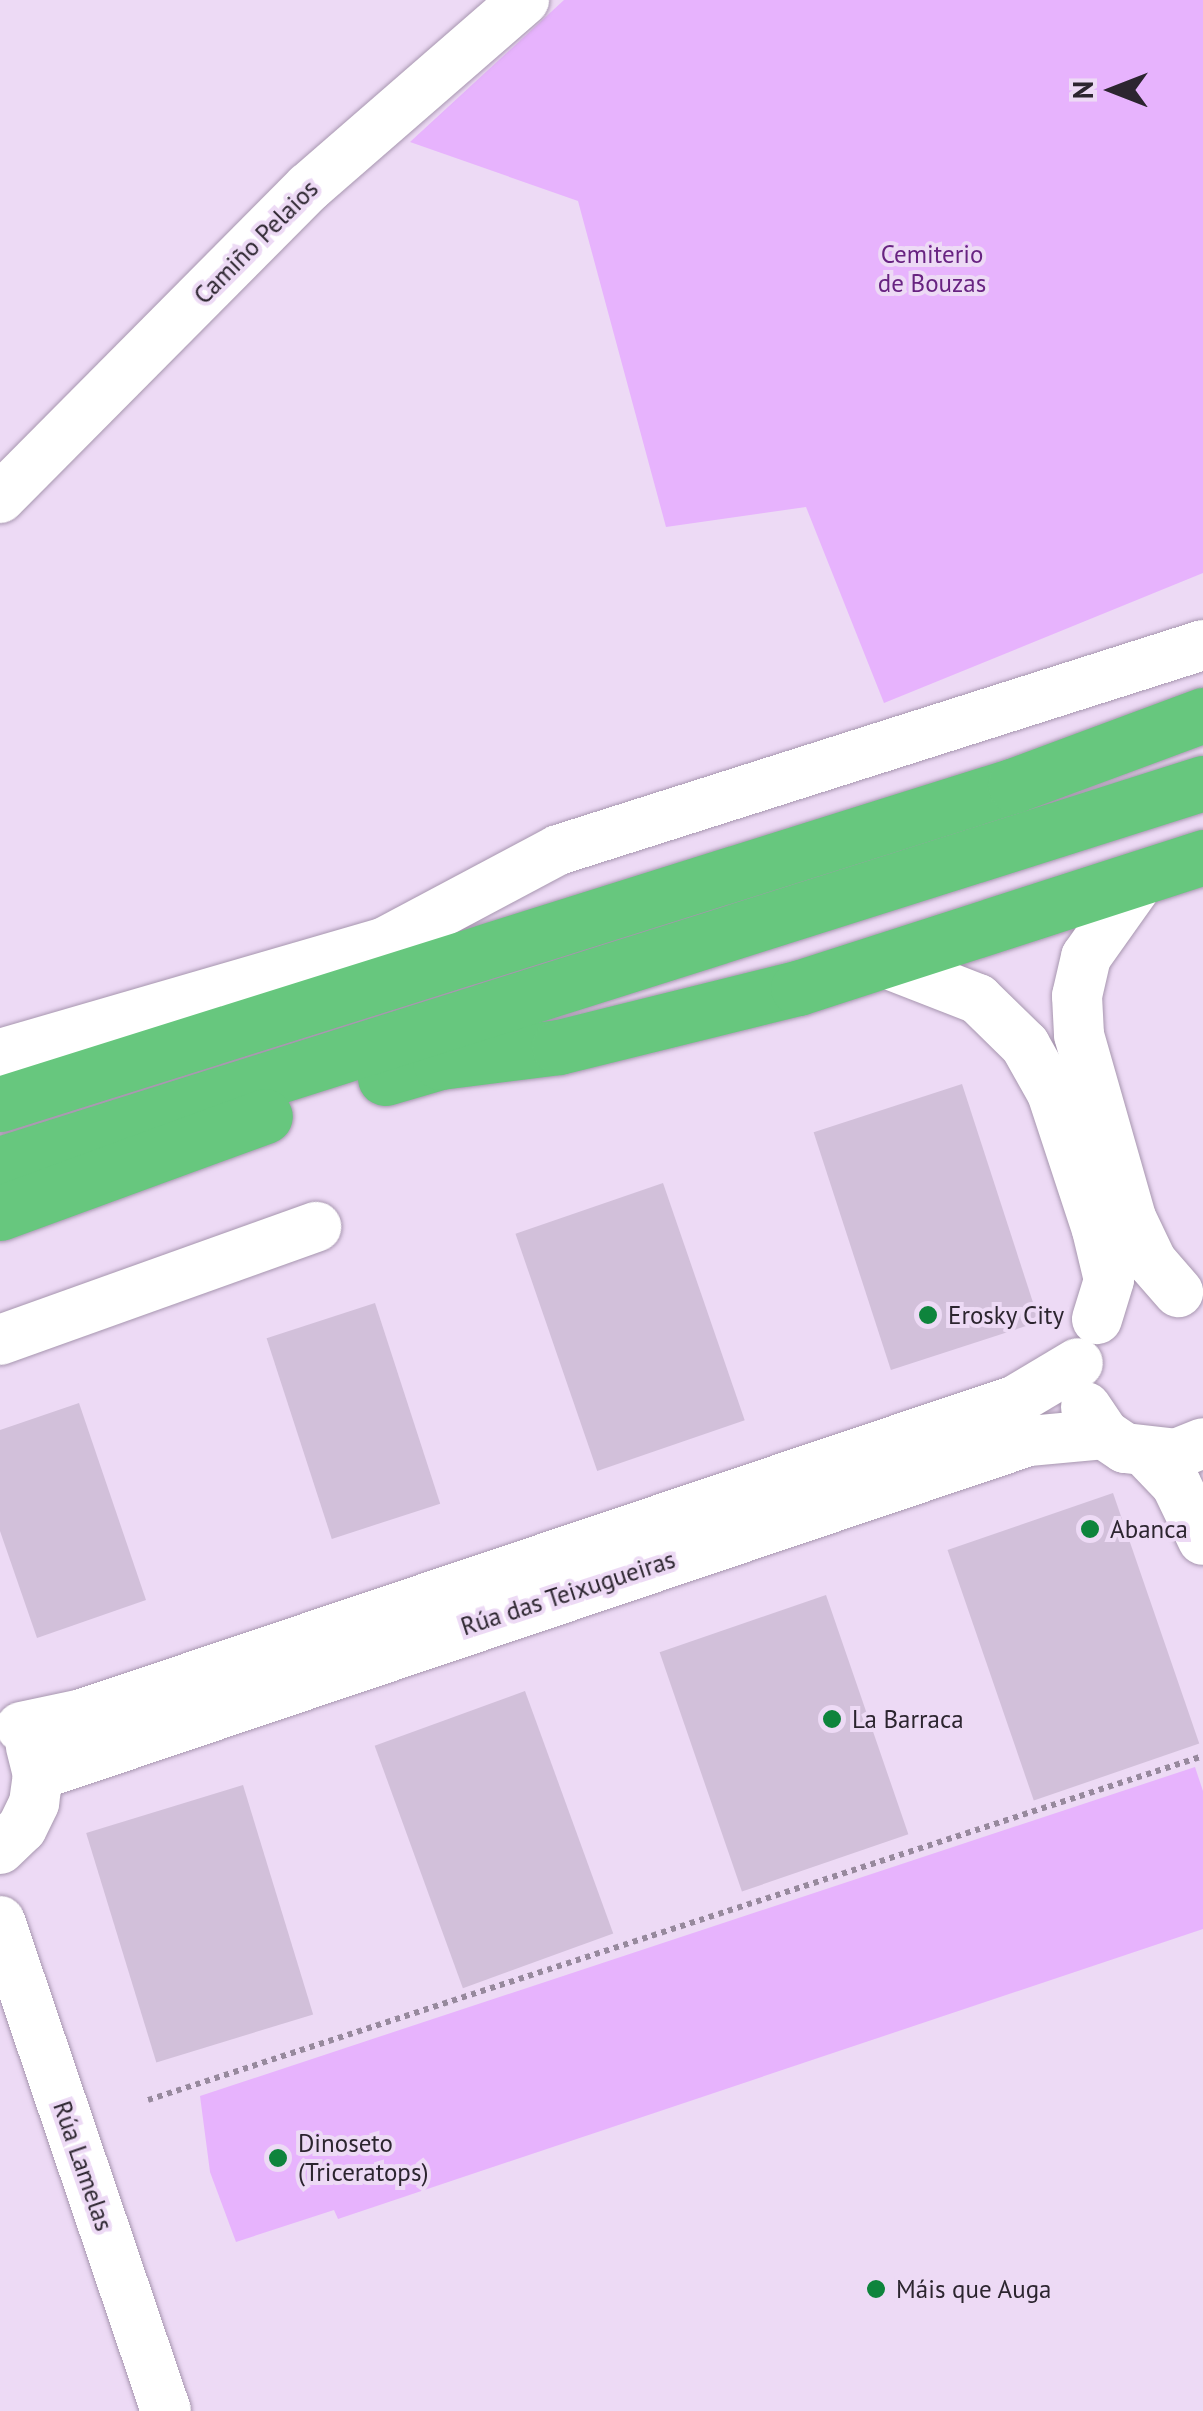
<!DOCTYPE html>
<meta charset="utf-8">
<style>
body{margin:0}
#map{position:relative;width:1203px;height:2411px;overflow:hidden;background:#eddaf5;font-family:"PT Sans",sans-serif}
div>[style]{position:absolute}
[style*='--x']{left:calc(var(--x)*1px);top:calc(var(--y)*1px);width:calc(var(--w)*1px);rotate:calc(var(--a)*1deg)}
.green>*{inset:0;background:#e7b3fd}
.building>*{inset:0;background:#d2c0da;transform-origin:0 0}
.path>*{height:6px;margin-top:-3px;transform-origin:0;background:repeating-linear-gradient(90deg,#97899d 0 5px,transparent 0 10px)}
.roads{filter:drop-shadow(0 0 2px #a796af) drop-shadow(0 0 2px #a796af)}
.minor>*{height:50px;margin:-25px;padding:0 25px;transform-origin:25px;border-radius:25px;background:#fff}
.highway>*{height:55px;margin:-27.5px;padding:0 27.5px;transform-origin:27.5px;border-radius:27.5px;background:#67c77e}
.dots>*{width:28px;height:28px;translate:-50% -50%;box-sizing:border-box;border:5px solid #eddaf5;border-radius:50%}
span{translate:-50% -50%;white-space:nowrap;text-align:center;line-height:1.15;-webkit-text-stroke:8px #eddaf5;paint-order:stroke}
.street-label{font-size:25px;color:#2c252f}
.park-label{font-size:25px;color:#682381}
.poi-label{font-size:25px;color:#2c252f}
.left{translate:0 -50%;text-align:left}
.north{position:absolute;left:1063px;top:40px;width:100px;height:100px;-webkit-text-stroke:8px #eddaf5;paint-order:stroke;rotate:270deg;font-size:28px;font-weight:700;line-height:40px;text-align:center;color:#2c252f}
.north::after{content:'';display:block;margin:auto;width:35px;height:45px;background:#2c252f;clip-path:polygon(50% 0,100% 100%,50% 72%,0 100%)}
</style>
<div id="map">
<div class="green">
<i style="clip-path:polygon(564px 0,1203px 0,1203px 573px,884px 703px,806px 507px,666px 527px,578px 201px,410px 142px)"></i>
<i style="clip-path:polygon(1195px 1767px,1203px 1791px,1203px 1929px,338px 2219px,334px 2210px,236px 2242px,210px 2172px,200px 2096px)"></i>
</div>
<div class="building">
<i style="left:962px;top:1084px;width:250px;height:156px;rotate:72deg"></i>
<i style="left:663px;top:1183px;width:251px;height:156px;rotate:71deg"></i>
<i style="left:375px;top:1303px;width:211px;height:114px;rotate:72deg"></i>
<i style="clip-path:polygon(79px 1403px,146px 1600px,37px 1638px,0 1531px,0 1430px)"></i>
<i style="left:1113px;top:1493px;width:265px;height:175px;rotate:71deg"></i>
<i style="left:826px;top:1595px;width:253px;height:176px;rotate:71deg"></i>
<i style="left:525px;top:1691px;width:258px;height:160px;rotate:70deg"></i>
<i style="left:243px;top:1785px;width:240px;height:164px;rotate:73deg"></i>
</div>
<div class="path">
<i style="--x:148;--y:2100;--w:1110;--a:-18.06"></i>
</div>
<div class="roads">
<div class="minor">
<i style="--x:0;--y:498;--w:438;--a:-45.2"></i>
<i style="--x:309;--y:187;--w:285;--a:-41"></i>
<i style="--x:1144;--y:875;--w:100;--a:125.3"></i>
<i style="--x:1086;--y:957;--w:40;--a:103"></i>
<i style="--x:1077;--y:996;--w:39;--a:87"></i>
<i style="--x:1079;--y:1035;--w:190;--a:74.1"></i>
<i style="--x:1131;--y:1218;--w:49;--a:64.5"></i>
<i style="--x:1152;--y:1262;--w:40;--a:49"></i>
<i style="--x:883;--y:962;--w:102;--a:21.3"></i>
<i style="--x:978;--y:999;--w:66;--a:44.4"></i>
<i style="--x:1025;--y:1045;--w:55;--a:60.6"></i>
<i style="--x:1052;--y:1093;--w:144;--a:71.8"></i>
<i style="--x:1097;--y:1230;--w:51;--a:76.5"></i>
<i style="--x:1109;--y:1280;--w:41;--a:107.1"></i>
<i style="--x:0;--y:1054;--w:401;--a:-16.2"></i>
<i style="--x:385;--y:942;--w:196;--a:-28"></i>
<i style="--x:558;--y:850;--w:677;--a:-17.63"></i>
<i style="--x:0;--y:1340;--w:336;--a:-19.7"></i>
<i style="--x:1086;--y:1407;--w:32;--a:56"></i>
<i style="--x:1104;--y:1434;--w:25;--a:34"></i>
<i style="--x:1125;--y:1448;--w:51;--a:6.7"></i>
<i style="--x:1176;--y:1454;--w:29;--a:-22"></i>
<i style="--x:1148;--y:1455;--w:40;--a:46"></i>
<i style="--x:1176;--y:1484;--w:62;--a:64.3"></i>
<i style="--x:21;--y:1727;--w:62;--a:-12"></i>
<i style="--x:82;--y:1714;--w:985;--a:-18.58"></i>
<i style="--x:1016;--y:1400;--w:72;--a:-30.8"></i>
<i style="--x:38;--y:1775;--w:1046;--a:-18.63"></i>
<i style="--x:1029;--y:1441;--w:75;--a:-5.3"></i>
<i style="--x:0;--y:1849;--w:30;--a:-44"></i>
<i style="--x:22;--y:1828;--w:28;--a:-64"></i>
<i style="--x:34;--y:1803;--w:28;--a:-82"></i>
<i style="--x:38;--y:1775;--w:30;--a:-104"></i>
<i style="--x:0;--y:1921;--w:517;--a:71.28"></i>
</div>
<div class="highway">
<i style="--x:385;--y:1078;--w:57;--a:-16.2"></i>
<i style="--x:440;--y:1062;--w:120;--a:-7.2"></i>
<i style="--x:559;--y:1047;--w:246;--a:-13.9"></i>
<i style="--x:798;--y:988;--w:426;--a:-17.9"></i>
<i style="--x:0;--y:1104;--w:1064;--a:-17.45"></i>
<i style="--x:1015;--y:785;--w:201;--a:-20.4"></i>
<i style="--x:0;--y:1164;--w:1262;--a:-17.57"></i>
<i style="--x:0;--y:1213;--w:282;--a:-20.1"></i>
</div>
</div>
<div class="dots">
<i style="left:928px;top:1315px;background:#0e843c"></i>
<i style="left:1090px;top:1529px;background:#0e843c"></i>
<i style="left:832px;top:1719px;background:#0e843c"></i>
<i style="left:278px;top:2158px;background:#0e843c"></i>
<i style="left:876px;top:2289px;background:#0e843c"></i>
</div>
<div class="street-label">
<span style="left:256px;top:242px;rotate:-45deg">Camiño Pelaios</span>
<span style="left:568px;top:1593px;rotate:-18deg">Rúa das Teixugueiras</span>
<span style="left:83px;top:2166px;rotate:71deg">Rúa Lamelas</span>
</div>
<div class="park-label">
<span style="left:932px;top:269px">Cemiterio<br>de Bouzas</span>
</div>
<div class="poi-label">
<span class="left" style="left:948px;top:1315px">Erosky City</span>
<span class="left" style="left:1110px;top:1529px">Abanca</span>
<span class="left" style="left:852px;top:1719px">La Barraca</span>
<span class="left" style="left:298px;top:2158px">Dinoseto<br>(Triceratops)</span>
<span class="left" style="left:896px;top:2289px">Máis que Auga</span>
</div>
<div class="north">N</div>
</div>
